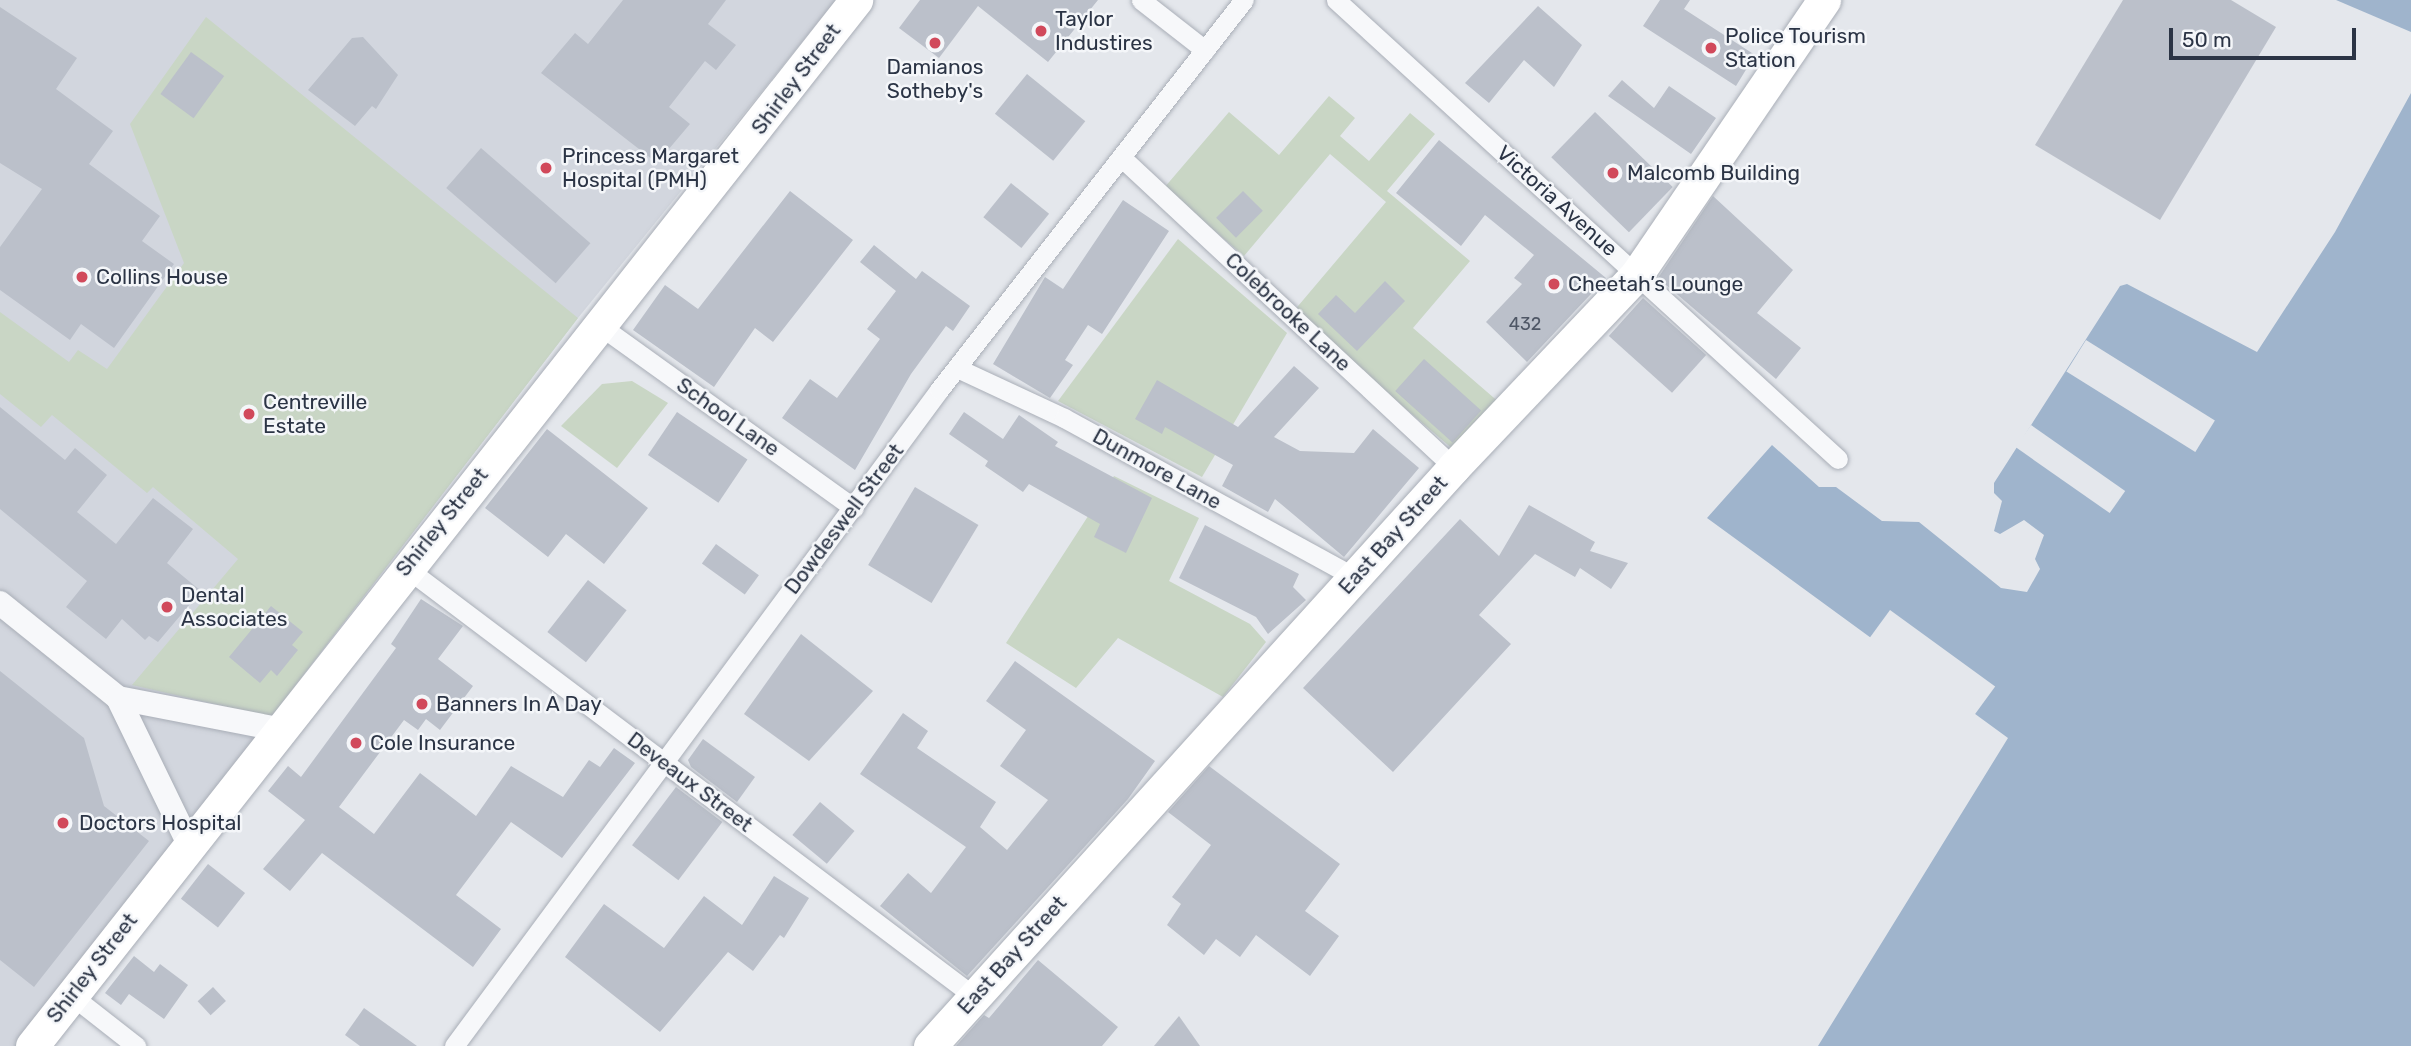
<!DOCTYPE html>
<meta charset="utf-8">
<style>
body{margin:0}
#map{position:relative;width:2411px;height:1046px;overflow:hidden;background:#e4e7ec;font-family:Rubik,sans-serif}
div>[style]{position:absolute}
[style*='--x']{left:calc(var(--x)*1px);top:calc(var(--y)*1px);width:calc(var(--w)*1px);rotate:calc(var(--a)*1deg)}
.built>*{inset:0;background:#d2d6de}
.green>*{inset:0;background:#c9d6c5}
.water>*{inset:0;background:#9fb4cc}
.pier>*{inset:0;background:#e4e7ec;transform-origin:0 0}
.building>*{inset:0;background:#bbc0ca;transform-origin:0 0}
.roads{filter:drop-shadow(0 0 2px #a9aeb7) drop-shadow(0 0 2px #a9aeb7)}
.minor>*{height:19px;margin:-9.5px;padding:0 9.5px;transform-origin:9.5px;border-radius:9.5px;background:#f7f8fa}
.tertiary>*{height:24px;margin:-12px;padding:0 12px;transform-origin:12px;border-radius:12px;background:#f7f8fa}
.trunk>*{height:33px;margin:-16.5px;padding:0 16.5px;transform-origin:16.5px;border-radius:16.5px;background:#fff}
.dots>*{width:19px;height:19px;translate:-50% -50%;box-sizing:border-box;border:4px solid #f4f6f9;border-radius:50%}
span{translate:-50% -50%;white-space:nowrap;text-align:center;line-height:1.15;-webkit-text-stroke:5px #f4f6f9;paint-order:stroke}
.number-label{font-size:18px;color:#4f5766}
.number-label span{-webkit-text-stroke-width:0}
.poi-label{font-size:21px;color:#2b3445}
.left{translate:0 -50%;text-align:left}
.street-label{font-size:21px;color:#2b3445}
.scale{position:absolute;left:2169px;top:28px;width:187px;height:32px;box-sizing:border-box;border:4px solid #2b3445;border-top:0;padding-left:9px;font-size:21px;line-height:24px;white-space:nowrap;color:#2b3445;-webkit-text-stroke:5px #f4f6f9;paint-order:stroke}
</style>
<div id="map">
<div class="built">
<i style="clip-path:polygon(0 0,836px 0,578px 318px,18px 1046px,0 1046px)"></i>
</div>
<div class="green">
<i style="clip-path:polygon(206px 17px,578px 318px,271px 717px,132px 685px,238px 559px,153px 487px,147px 493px,52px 415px,41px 427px,0 394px,0 312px,69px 362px,78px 350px,107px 369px,184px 263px,130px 124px)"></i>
<i style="clip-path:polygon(1329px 96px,1355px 118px,1340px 136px,1369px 161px,1410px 113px,1435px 134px,1387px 191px,1470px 261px,1413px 328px,1501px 404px,1455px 451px,1293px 312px,1386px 202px,1330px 154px,1244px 256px,1164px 188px,1229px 112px,1279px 155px)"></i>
<i style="clip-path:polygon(1178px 239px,1287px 333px,1202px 477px,1058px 401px)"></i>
<i style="clip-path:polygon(632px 381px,668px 403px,617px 468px,561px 426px,602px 384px)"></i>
<i style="clip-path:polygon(1114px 476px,1199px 518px,1169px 581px,1250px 624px,1266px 642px,1223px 697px,1118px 638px,1076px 688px,1006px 643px)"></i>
</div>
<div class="water">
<i style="clip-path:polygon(2336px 0,2411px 0,2411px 32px)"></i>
<i style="clip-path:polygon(2411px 93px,2411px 1046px,1818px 1046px,2008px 738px,1707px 518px,1772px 445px,1819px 487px,1836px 487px,1882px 521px,1919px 522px,2001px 588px,2027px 592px,2040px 569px,2035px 559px,2044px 535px,2024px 520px,2000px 534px,1994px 531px,2002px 501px,1994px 493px,1994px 483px,2120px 286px,2127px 284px,2257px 352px,2335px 232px)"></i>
</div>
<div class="pier">
<i style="left:2086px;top:340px;width:152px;height:37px;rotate:32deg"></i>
<i style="left:2031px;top:425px;width:115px;height:27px;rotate:35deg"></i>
<i style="left:1890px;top:610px;width:130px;height:36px;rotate:36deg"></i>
</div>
<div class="building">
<i style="clip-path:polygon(623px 0,726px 0,708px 24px,736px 45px,716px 70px,705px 61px,669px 107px,690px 124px,657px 163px,541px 73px,575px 33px,588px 44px)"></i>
<i style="clip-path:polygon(920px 0,1098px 0,1048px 62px,978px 6px,939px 58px,899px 28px)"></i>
<i style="clip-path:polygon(1660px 0,1690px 0,1684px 9px,1755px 55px,1736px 86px,1643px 26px)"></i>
<i style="clip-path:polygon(2123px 0,2231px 0,2276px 27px,2160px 220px,2035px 145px)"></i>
<i style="clip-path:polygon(1538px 6px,1582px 45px,1554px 87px,1524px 60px,1489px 103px,1465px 83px)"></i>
<i style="clip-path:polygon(0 7px,77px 58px,56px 89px,113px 131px,89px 164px,160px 216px,142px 241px,174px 264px,114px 348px,81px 324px,70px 340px,0 290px,0 247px,42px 189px,0 163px)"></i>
<i style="clip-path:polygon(363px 37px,398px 75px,376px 109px,372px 106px,355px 126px,308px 90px,352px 38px)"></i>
<i style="left:191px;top:52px;width:41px;height:52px;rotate:36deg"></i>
<i style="left:1027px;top:74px;width:75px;height:51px;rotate:39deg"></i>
<i style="clip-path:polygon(1622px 80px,1654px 108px,1669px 86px,1716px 118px,1691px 154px,1608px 96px)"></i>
<i style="left:1595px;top:112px;width:108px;height:63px;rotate:44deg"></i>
<i style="clip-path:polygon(1439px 140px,1606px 278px,1527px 362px,1486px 322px,1522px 284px,1514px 278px,1534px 255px,1485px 215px,1461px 246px,1396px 193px)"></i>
<i style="left:481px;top:148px;width:145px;height:53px;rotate:41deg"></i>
<i style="left:1011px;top:183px;width:49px;height:44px;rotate:39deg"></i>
<i style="clip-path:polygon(790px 191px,853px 240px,773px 342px,755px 328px,714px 387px,633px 330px,665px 285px,698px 309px)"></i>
<i style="left:1243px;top:191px;width:28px;height:38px;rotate:45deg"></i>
<i style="clip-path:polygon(1713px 196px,1793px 270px,1757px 313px,1801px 348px,1776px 379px,1658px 278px)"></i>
<i style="clip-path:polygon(1123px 200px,1169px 231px,1102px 334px,1088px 325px,1065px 360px,1073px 365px,1050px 398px,993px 364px,1045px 277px,1063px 289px)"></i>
<i style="clip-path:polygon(874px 245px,916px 279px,922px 271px,970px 306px,953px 331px,946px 326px,911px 374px,855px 470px,782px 418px,810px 379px,837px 398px,880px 339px,867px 329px,896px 291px,860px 262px)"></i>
<i style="clip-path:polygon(1385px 281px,1405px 301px,1357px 351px,1318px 314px,1336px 295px,1355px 313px)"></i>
<i style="left:1643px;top:298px;width:85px;height:51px;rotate:42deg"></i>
<i style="left:1424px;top:359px;width:77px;height:43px;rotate:42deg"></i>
<i style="clip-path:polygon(1294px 366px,1319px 388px,1274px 437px,1300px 451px,1354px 453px,1373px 429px,1419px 468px,1344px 557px,1275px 499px,1268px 512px,1222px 486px,1233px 465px,1165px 427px,1162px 434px,1135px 419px,1157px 380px,1238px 427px)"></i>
<i style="clip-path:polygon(0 407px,65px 460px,75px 448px,107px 475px,77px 512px,116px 544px,153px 498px,193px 529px,167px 563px,201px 591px,158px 642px,149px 636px,145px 640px,122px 619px,106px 639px,66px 607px,87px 581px,0 509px)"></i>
<i style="left:677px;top:412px;width:85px;height:52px;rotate:34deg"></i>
<i style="clip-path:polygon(964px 412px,1003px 439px,1019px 415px,1058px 442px,1055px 446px,1152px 498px,1126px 553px,1094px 537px,1100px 524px,1029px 484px,1023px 492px,985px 466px,988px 461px,949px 434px)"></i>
<i style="clip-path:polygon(547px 429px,648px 508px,604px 564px,566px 534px,548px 557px,485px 508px)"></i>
<i style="left:915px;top:487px;width:74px;height:91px;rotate:31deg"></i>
<i style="clip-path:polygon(1529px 505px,1595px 542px,1590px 551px,1628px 563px,1611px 589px,1580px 568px,1575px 577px,1535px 554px,1479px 615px,1511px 644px,1393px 772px,1303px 688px,1460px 519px,1499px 556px)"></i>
<i style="clip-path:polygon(1205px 525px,1299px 574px,1293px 587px,1306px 600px,1268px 634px,1256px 617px,1179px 578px)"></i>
<i style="left:716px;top:544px;width:53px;height:24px;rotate:36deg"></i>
<i style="left:588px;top:580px;width:49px;height:66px;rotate:38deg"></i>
<i style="clip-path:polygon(421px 599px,463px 626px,438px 659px,473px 686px,440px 730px,426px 719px,418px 730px,404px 720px,339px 807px,374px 834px,420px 773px,476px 816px,511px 766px,563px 797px,589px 760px,600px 767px,614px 748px,635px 763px,562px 858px,511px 822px,456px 895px,501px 929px,473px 967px,322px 853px,290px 891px,263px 869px,305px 820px,268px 791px,288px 766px,301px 777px,396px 648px,391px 644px)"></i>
<i style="clip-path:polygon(271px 606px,303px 632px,292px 645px,298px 650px,277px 676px,271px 670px,260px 683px,229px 657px)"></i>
<i style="clip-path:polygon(801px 634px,873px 691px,809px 761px,744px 714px)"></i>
<i style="clip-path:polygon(1015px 661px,1155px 761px,1128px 799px,967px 976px,880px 906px,908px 873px,931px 893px,966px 847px,860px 774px,903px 713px,928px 731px,917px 748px,996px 802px,980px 827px,1007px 850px,1048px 800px,1000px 766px,1026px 730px,986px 701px)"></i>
<i style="clip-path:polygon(0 671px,84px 738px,104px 806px,149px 841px,34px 987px,0 960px)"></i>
<i style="clip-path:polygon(703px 739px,755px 777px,737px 802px,691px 767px,688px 760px)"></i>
<i style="clip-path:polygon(1209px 766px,1340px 864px,1305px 911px,1339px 936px,1310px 976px,1256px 935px,1240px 957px,1216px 939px,1204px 955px,1167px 925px,1181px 904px,1172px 897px,1211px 845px,1168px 812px)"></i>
<i style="left:676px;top:787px;width:58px;height:73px;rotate:37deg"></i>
<i style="left:820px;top:802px;width:45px;height:43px;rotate:40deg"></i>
<i style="left:208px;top:864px;width:47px;height:44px;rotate:38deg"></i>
<i style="clip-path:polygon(774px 876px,809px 898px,784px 938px,780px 935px,753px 971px,728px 952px,660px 1032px,565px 957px,604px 904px,664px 948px,704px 896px,742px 925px)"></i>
<i style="clip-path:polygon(134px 956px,154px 972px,160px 964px,188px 985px,164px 1019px,129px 994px,121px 1005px,105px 993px)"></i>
<i style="clip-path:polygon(1038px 960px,1118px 1027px,1102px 1046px,956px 1046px,984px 1015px,989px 1018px)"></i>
<i style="left:213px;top:987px;width:19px;height:21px;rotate:47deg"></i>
<i style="clip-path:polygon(364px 1008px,417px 1046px,360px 1046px,345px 1035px)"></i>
<i style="clip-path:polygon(1179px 1016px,1200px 1046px,1154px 1046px)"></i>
</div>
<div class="roads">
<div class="minor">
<i style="--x:1141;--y:0;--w:81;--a:38"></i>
<i style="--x:1336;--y:0;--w:680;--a:42.44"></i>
<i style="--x:1121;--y:157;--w:455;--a:43"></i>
<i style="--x:602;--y:327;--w:310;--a:35.7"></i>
<i style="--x:957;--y:368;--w:118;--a:25"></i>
<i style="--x:1064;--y:418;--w:332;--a:28.7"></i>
<i style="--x:405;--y:567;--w:714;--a:37.03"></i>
<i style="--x:71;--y:995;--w:83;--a:38.1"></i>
<i style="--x:454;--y:1046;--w:816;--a:-53.52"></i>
<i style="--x:939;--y:390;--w:495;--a:-52"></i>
</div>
<div class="tertiary">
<i style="--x:0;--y:603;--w:151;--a:38.8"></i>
<i style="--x:118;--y:698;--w:162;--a:64.1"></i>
<i style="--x:118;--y:698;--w:163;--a:11"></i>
</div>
<div class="trunk">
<i style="--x:32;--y:1046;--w:1332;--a:-51.77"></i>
<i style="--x:930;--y:1046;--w:781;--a:-47.85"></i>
<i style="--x:1454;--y:467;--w:266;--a:-46.5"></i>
<i style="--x:1637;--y:274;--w:332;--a:-55.7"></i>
</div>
</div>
<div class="dots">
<i style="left:1041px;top:31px;background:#d1495b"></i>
<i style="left:935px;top:43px;background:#d1495b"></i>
<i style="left:1711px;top:48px;background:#d1495b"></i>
<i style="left:546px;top:168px;background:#d1495b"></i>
<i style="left:1613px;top:173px;background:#d1495b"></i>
<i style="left:82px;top:277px;background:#d1495b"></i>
<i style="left:1554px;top:284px;background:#d1495b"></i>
<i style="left:249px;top:414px;background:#d1495b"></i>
<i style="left:167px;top:607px;background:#d1495b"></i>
<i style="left:422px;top:704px;background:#d1495b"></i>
<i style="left:356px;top:743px;background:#d1495b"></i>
<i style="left:63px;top:823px;background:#d1495b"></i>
</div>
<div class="number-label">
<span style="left:1525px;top:324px">432</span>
</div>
<div class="poi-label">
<span class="left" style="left:1055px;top:31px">Taylor<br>Industires</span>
<span class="left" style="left:1725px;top:48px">Police Tourism<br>Station</span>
<span style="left:935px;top:79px">Damianos<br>Sotheby's</span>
<span class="left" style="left:562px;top:168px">Princess Margaret<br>Hospital (PMH)</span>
<span class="left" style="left:1627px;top:173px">Malcomb Building</span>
<span class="left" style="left:96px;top:277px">Collins House</span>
<span class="left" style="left:1568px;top:284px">Cheetah’s Lounge</span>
<span class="left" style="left:263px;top:414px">Centreville<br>Estate</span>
<span class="left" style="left:181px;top:607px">Dental<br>Associates</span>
<span class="left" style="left:436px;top:704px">Banners In A Day</span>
<span class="left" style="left:370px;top:743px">Cole Insurance</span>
<span class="left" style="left:79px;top:823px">Doctors Hospital</span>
</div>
<div class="street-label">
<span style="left:796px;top:79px;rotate:-53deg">Shirley Street</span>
<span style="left:1557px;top:201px;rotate:42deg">Victoria Avenue</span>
<span style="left:1288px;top:312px;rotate:43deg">Colebrooke Lane</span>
<span style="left:728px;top:417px;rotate:35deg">School Lane</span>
<span style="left:1157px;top:469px;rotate:29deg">Dunmore Lane</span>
<span style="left:844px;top:519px;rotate:-53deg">Dowdeswell Street</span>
<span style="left:442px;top:522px;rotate:-51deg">Shirley Street</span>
<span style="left:1393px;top:535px;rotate:-48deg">East Bay Street</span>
<span style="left:690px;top:782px;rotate:37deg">Deveaux Street</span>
<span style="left:1012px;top:955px;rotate:-48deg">East Bay Street</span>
<span style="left:92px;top:968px;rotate:-52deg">Shirley Street</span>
</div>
<div class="scale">50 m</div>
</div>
